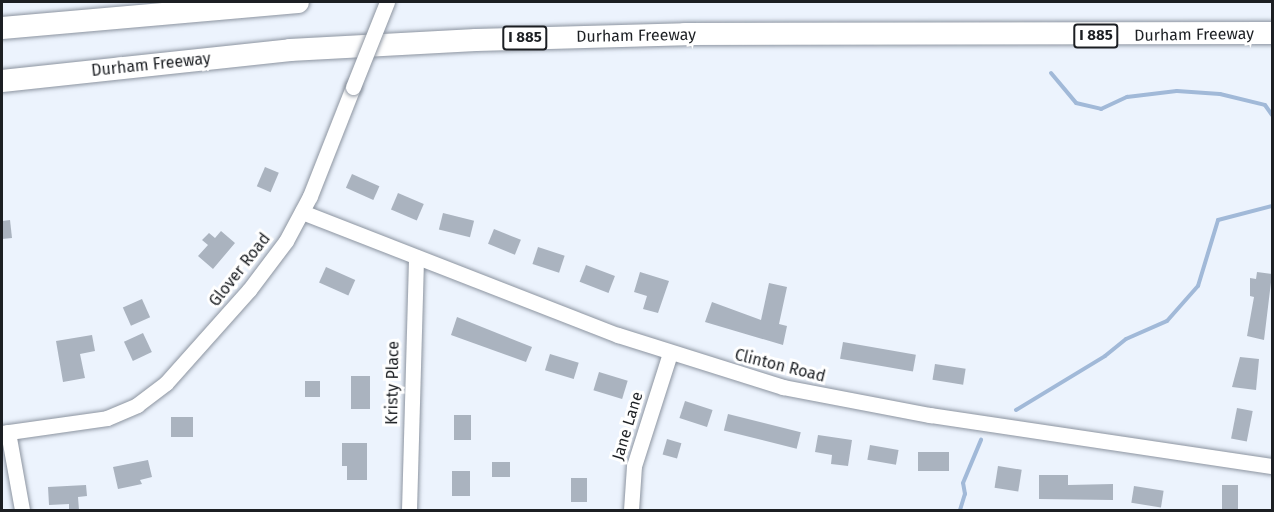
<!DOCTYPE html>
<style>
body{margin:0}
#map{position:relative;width:1274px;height:512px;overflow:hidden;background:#ecf3fd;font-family:"Fira Sans",sans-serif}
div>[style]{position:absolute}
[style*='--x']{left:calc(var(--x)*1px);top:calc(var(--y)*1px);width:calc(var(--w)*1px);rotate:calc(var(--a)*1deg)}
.stream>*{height:4px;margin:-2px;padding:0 2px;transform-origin:2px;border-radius:2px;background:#a1b9d8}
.building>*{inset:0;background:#aab3bf;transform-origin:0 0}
.roads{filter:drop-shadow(0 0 2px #8c94a0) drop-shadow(0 0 2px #8c94a0)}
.minor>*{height:15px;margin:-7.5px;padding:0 7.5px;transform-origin:7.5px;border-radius:7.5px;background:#fff}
.highway>*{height:22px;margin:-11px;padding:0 11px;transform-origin:11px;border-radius:11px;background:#fff}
.bridges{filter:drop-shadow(0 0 2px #8c94a0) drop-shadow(0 0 2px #8c94a0)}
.minor-bridge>*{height:15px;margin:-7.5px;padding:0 7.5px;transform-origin:7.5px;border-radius:7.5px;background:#fff}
span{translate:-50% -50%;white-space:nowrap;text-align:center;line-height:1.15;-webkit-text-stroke:6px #fff;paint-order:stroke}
.shield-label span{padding:2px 4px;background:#fff;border:2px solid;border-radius:4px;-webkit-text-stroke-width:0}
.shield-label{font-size:15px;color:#1c1f23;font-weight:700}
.street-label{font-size:16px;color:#1c1f23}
.frame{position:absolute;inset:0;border:3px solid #1c1f23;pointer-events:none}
</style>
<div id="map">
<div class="stream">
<i style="--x:1051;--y:73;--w:39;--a:50"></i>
<i style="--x:1076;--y:103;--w:26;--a:13"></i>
<i style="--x:1101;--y:109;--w:29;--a:-25"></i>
<i style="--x:1127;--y:97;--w:50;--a:-6.8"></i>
<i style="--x:1177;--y:91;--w:43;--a:4"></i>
<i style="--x:1220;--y:94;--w:46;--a:13.7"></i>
<i style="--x:1265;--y:105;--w:12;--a:55"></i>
<i style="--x:1016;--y:410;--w:104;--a:-31.2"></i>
<i style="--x:1105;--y:356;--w:27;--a:-39"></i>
<i style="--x:1126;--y:339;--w:45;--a:-23.7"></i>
<i style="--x:1167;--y:321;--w:47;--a:-48.5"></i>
<i style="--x:1198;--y:286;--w:69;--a:-73.1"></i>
<i style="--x:1218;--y:220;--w:56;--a:-14.5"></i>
<i style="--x:960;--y:510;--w:17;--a:-73"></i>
<i style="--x:965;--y:494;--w:11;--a:-100"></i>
<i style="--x:963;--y:483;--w:47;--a:-67.3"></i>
</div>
<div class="building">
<i style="left:265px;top:167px;width:15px;height:21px;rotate:23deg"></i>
<i style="left:352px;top:174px;width:30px;height:15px;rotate:24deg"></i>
<i style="left:398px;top:193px;width:28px;height:18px;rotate:23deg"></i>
<i style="left:443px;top:213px;width:32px;height:17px;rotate:14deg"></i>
<i style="clip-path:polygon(10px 220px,12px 238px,2px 239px,2px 221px)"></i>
<i style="left:494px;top:229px;width:29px;height:16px;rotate:22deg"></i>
<i style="clip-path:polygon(221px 231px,235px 243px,213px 269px,198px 256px,208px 245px,202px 240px,209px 233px,215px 238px)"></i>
<i style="left:538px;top:247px;width:28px;height:18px;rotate:18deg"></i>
<i style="left:586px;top:265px;width:31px;height:18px;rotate:21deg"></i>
<i style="left:326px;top:267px;width:32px;height:17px;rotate:24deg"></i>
<i style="clip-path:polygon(640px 272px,669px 281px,658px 313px,643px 309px,647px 296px,634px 292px)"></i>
<i style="clip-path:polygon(1257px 272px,1272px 274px,1264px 340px,1247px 336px,1254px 297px,1250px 296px,1250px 278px,1256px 279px)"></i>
<i style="clip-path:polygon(769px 283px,787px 287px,779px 324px,787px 326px,783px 345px,705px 322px,712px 302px,761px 320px)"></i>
<i style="left:142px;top:299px;width:20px;height:21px;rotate:66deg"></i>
<i style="clip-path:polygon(457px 317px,532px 347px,526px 362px,451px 335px)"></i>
<i style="left:143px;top:333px;width:21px;height:21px;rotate:65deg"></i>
<i style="clip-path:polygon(92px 335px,95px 351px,80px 354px,85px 378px,63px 382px,56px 341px)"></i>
<i style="left:843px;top:342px;width:74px;height:17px;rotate:10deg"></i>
<i style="left:550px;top:354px;width:30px;height:17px;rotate:17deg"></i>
<i style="clip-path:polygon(1240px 357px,1259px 359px,1256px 390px,1232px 387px)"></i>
<i style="left:935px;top:364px;width:31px;height:16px;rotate:9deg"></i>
<i style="left:599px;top:372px;width:30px;height:19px;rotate:17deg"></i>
<i style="left:351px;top:376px;width:19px;height:33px"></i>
<i style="left:305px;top:381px;width:15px;height:16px"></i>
<i style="left:685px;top:401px;width:29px;height:18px;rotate:18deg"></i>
<i style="left:1237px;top:408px;width:16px;height:31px;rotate:11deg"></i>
<i style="left:728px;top:414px;width:75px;height:17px;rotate:14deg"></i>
<i style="left:454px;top:415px;width:17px;height:25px"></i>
<i style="left:193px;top:417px;width:20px;height:22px;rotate:90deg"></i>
<i style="clip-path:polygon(818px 435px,852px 440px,848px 466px,831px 464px,832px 455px,815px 452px)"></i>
<i style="left:667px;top:439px;width:15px;height:16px;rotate:16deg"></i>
<i style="clip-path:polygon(342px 443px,367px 443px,367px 480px,347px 480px,347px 466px,342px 466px)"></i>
<i style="left:870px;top:445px;width:29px;height:15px;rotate:10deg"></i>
<i style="left:949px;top:452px;width:19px;height:31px;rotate:90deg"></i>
<i style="clip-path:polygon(148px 460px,152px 477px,140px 480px,142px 484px,118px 489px,113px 467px)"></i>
<i style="left:510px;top:462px;width:15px;height:18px;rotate:90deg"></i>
<i style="left:998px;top:466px;width:24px;height:22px;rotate:9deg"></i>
<i style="left:452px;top:471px;width:18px;height:25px"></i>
<i style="clip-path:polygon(1039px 475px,1068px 475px,1068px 485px,1113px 484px,1113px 500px,1039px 499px)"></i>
<i style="left:571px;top:478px;width:16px;height:24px"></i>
<i style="clip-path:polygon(86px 485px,87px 496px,78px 497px,79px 510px,69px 510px,69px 504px,49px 505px,48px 487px)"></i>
<i style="left:1222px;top:485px;width:16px;height:25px"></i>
<i style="left:1134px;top:486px;width:30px;height:17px;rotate:9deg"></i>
</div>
<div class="roads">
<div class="minor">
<i style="--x:302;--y:212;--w:339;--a:21.3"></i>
<i style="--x:618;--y:335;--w:173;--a:17.5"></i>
<i style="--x:783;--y:387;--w:150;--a:10.8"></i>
<i style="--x:930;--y:415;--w:346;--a:8.5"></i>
<i style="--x:8;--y:432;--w:79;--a:79.8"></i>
<i style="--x:2;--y:433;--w:106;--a:-8.1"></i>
<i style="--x:107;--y:418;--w:33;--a:-23"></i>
<i style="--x:137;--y:405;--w:36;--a:-37"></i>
<i style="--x:166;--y:383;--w:125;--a:-48.3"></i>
<i style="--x:249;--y:290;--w:61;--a:-52.9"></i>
<i style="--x:286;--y:241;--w:51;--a:-61.9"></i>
<i style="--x:310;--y:196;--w:117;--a:-68.5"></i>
<i style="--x:409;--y:510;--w:253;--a:-88.4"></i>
<i style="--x:631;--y:510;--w:44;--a:-86.1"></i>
<i style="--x:634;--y:466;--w:119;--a:-72.3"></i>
</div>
<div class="highway">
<i style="--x:2;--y:28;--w:297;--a:-5"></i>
<i style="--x:2;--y:81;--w:290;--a:-6.1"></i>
<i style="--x:290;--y:50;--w:186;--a:-3.1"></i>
<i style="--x:476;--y:40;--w:209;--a:-1.6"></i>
<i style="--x:685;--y:34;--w:587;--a:-0.1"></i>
</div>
</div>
<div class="bridges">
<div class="minor-bridge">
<i style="--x:353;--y:87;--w:92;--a:-68.2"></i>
</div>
</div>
<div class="shield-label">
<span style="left:1096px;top:36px">I 885</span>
<span style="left:525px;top:38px">I 885</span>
</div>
<div class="street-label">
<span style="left:1194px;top:35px;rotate:-1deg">Durham Freeway</span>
<span style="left:636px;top:36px;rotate:-1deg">Durham Freeway</span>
<span style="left:151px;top:65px;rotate:-6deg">Durham Freeway</span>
<span style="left:240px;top:270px;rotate:-52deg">Glover Road</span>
<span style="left:780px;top:366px;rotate:14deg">Clinton Road</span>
<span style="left:393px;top:383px;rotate:-89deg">Kristy Place</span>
<span style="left:628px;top:426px;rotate:-73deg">Jane Lane</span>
</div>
<div class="frame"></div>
</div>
